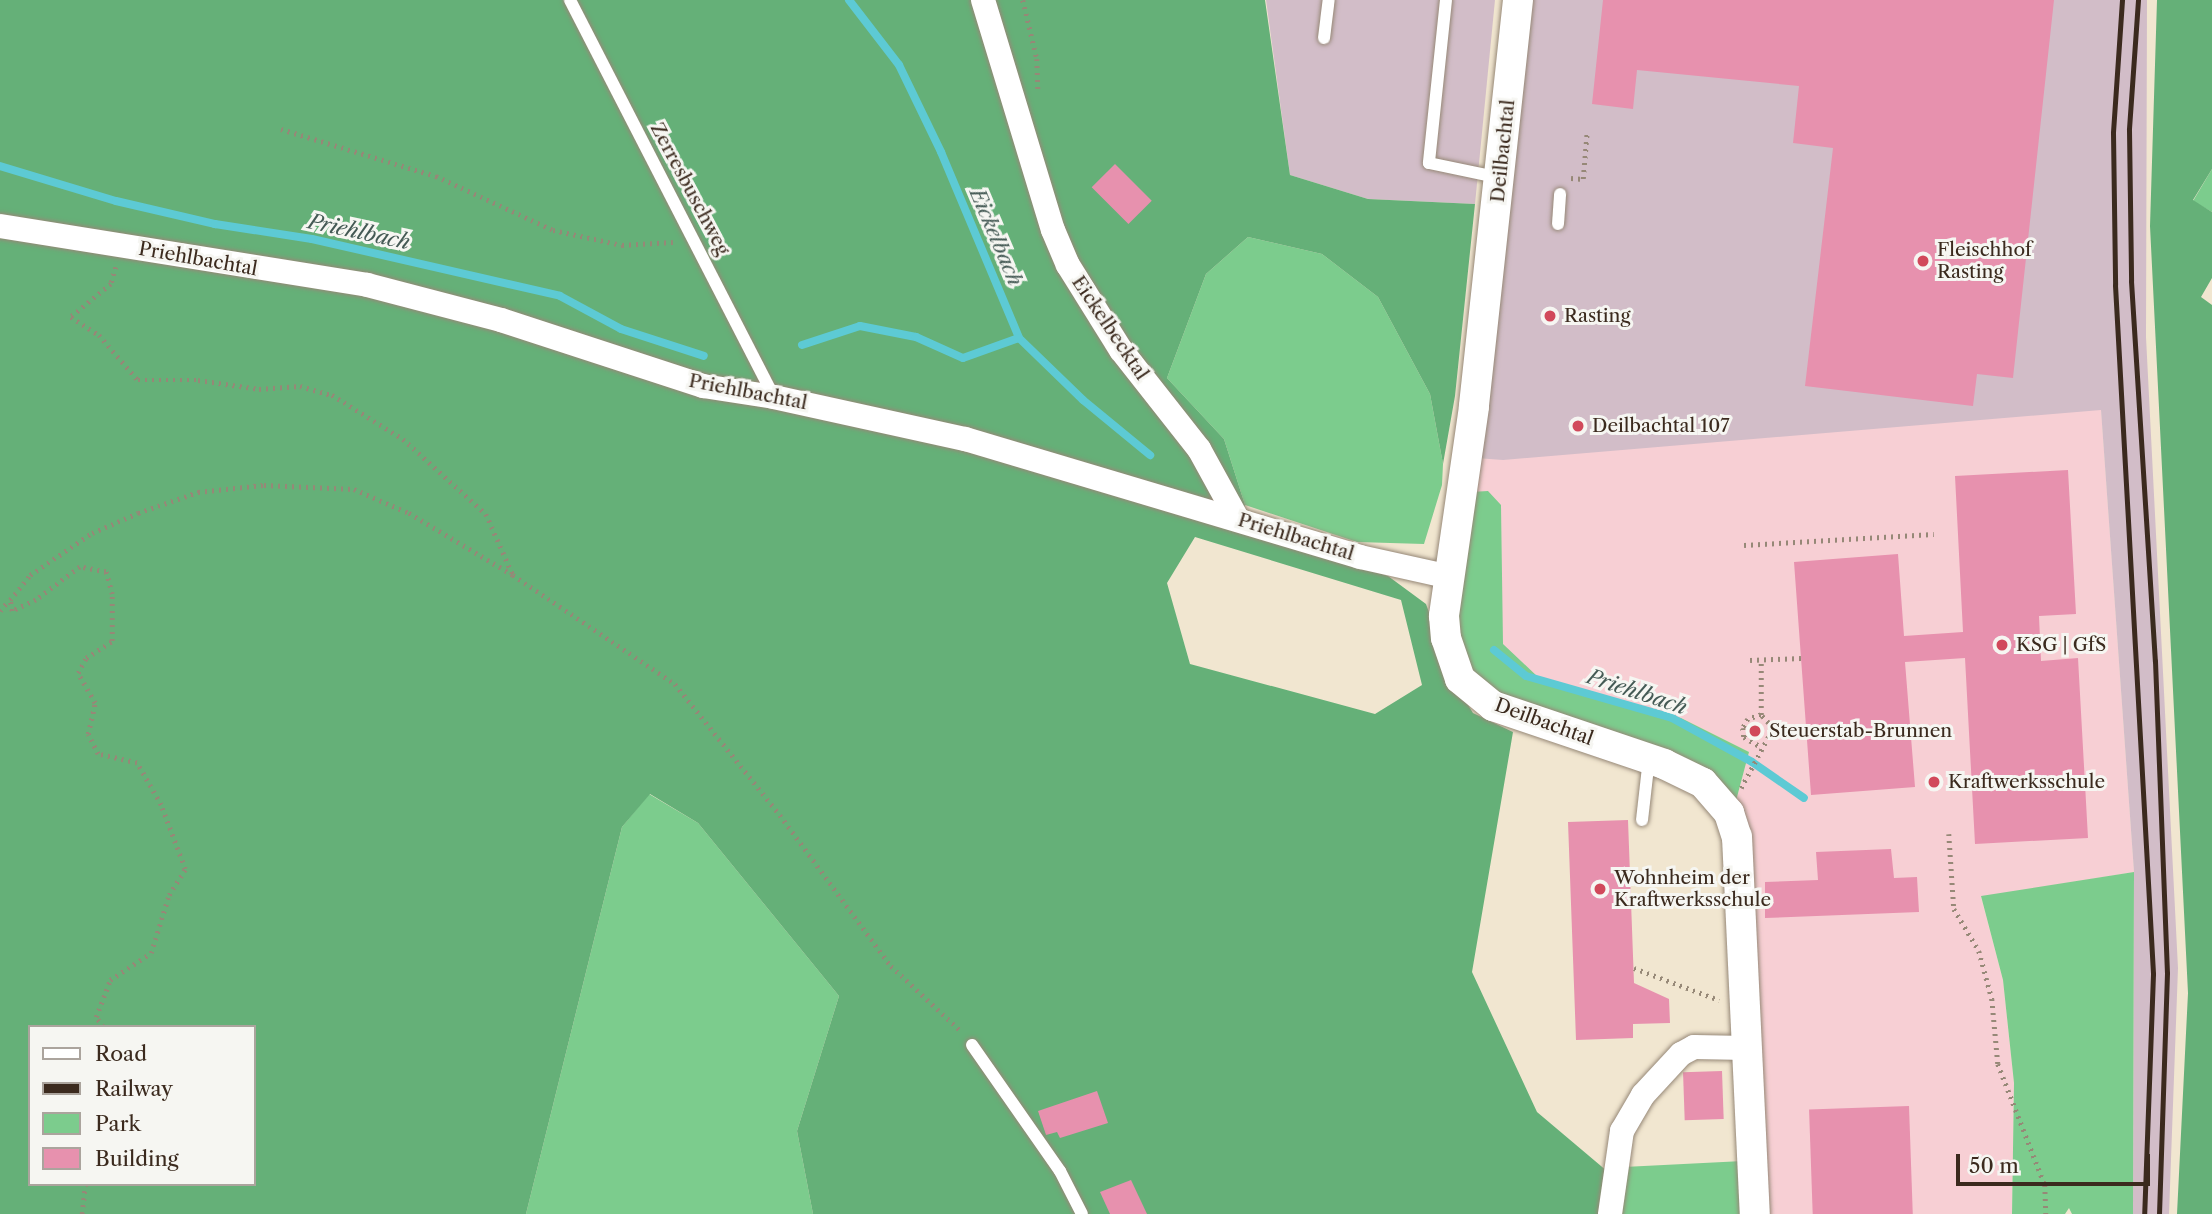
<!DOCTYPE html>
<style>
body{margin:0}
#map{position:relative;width:2212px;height:1214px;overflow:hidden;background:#f1e6d0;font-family:"Libre Caslon Text",serif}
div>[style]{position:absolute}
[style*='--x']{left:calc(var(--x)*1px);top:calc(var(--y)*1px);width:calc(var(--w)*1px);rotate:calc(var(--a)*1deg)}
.built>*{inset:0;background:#f7cfd4}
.industrial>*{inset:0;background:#d2bdc8}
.green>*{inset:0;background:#7ccc8d}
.forest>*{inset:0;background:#65b078}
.stream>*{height:8px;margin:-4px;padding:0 4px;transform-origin:4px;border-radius:4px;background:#5dcad4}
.building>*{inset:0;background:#e791ae;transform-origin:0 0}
.path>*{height:4.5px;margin-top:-2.25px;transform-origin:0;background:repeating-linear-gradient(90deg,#968877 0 2px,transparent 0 7px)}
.roads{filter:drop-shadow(0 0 2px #968877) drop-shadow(0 0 2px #968877)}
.service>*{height:12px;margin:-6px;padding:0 6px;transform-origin:6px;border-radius:6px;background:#fff}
.minor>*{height:24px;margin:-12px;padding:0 12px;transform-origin:12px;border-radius:12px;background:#fff}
.tertiary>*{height:30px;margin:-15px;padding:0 15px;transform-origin:15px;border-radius:15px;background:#fff}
.rail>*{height:5px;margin:-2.5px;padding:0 2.5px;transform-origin:2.5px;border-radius:2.5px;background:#3b2a1e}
.dots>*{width:19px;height:19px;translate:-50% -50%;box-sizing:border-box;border:4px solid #f6f6f2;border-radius:50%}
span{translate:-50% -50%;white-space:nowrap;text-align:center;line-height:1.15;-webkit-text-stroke:6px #f6f6f2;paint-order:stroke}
.street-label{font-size:19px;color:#3b2a1e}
.poi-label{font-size:19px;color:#3b2a1e}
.left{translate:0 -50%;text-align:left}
.water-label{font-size:21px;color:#455a55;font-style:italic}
.legend{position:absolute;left:28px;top:1025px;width:228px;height:161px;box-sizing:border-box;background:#f6f6f2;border:2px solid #aba49d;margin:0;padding:9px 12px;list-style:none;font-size:21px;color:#3b2a1e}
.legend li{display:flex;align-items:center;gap:14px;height:35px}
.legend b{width:35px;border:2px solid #aba49d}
.scale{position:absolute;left:1956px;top:1154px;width:194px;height:32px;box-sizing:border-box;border:4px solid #3b2a1e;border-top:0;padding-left:9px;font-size:21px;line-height:24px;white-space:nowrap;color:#3b2a1e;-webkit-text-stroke:5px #f6f6f2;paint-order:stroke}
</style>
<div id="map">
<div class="built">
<i style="clip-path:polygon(2101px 409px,2134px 872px,1981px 897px,2003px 980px,2014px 1083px,2012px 1214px,1756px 1214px,1733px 812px,1749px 752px,1681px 718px,1539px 678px,1502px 644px,1501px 505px,1471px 492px,1476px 458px,1503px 459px)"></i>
</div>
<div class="industrial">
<i style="clip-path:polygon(1266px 0,1495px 0,1475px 204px,1368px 199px,1290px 175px)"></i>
<i style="clip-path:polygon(1533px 0,2147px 0,2146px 337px,2178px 968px,2169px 1214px,2133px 1214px,2134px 872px,2101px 410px,1503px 460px,1476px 458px)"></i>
</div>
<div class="green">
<i style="clip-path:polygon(2212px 169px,2212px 212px,2193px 201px)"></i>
<i style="clip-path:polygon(1248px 237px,1322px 254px,1378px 297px,1430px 394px,1443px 464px,1442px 485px,1424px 544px,1357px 542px,1245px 505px,1224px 439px,1167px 378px,1206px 274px)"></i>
<i style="clip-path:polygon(1488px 491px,1501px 505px,1503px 644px,1539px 678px,1681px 718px,1749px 752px,1733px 812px,1478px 690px,1452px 617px,1471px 492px)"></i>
<i style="clip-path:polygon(649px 794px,698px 823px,839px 996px,797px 1131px,813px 1214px,526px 1214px,622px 827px)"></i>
<i style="clip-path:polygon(2134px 872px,2133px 1214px,2072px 1214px,2069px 1208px,2065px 1214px,2012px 1214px,2014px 1083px,2003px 980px,1981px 896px)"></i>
<i style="clip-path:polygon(1743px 1161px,1745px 1214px,1611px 1214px,1624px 1167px)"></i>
</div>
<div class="forest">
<i style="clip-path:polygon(evenodd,0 0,1265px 0,1290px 175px,1368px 199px,1475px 204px,1455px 396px,1443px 464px,1430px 394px,1378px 297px,1322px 254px,1248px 237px,1206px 274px,1167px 378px,1224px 439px,1245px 505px,1236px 528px,1388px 576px,1426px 604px,1454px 682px,1473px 713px,1513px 732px,1472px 972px,1537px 1112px,1614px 1177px,1611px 1214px,813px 1214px,797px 1131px,839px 996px,698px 823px,650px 794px,622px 827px,526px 1214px,0 1214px,0 0,1195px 537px,1401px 600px,1422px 685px,1375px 714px,1190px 664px,1167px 583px,1195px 537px,0 0,30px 1027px,254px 1027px,254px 1184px,30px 1184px,30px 1027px)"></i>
<i style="clip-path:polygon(2157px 0,2212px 0,2212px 169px,2193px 200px,2212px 212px,2212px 278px,2201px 297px,2212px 305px,2212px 1214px,2177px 1214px,2188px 993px,2150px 226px)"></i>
</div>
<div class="stream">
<i style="--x:849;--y:0;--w:82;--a:52.4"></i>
<i style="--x:899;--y:65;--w:97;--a:64.2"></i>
<i style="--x:941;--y:152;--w:202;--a:67.2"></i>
<i style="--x:1019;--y:338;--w:89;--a:44.1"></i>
<i style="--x:1083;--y:400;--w:87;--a:39.4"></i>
<i style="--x:0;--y:166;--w:121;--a:16.8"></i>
<i style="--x:116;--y:201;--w:102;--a:13.1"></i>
<i style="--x:215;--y:224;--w:98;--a:8.8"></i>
<i style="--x:312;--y:239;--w:254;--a:12.9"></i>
<i style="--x:560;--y:296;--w:69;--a:28.4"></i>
<i style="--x:621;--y:329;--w:87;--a:18"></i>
<i style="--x:802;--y:345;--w:61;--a:-18.1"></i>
<i style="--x:860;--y:326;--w:57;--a:11.1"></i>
<i style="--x:916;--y:337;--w:51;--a:24.1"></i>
<i style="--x:963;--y:358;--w:59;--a:-19.7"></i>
<i style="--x:1494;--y:650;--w:41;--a:39.1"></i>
<i style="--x:1526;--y:676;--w:152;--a:16"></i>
<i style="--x:1672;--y:718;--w:91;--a:28.8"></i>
<i style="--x:1752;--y:762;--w:63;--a:34.7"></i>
</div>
<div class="building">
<i style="clip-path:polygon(1603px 0,2054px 0,2013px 378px,1977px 374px,1973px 406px,1805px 386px,1833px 148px,1793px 143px,1799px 86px,1637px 70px,1633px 109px,1592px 104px)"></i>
<i style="left:1115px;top:164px;width:52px;height:33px;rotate:45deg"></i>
<i style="clip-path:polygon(2068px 470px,2076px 614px,2039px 616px,2041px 661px,2078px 658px,2088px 838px,1975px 844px,1965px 658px,1905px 662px,1915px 787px,1811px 795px,1794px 562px,1898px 554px,1904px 636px,1963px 632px,1955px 476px)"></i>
<i style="clip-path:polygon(1628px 820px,1634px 983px,1669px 999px,1670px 1023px,1633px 1024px,1633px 1038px,1576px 1040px,1568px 822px)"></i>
<i style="clip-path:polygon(1891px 849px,1894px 878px,1917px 877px,1919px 912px,1765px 918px,1765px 882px,1818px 880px,1816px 852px)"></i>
<i style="left:1722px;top:1071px;width:48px;height:39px;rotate:88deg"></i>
<i style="clip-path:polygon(1097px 1091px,1108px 1123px,1060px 1138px,1057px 1132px,1046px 1135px,1038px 1111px)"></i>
<i style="left:1909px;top:1106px;width:108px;height:100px;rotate:88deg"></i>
<i style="clip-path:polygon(1131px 1180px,1147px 1214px,1110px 1214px,1100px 1192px)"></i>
</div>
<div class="path">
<i style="--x:1023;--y:0;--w:61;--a:76.7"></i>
<i style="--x:1037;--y:59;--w:32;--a:88"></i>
<i style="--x:281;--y:129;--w:162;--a:16.9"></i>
<i style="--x:436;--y:176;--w:129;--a:24.8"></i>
<i style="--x:553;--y:230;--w:71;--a:12.3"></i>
<i style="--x:622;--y:245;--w:51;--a:-3.4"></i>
<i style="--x:1571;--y:178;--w:12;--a:5"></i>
<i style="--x:1583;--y:179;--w:48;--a:-85.2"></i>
<i style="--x:116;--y:267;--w:18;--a:106"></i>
<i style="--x:111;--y:284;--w:52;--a:140.5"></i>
<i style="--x:71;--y:317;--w:33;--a:33"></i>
<i style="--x:99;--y:335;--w:60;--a:49.1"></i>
<i style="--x:138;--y:380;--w:60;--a:0"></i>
<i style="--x:198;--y:380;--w:62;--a:8.4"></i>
<i style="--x:259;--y:389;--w:41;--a:-4.2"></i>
<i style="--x:300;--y:386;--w:33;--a:16"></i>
<i style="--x:332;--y:395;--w:84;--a:31.8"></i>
<i style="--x:403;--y:439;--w:112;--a:42.1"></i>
<i style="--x:486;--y:514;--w:67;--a:66.1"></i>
<i style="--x:513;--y:575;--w:195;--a:33.9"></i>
<i style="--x:675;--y:684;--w:168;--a:51.3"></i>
<i style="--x:780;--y:815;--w:187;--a:53.7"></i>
<i style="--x:891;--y:966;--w:97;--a:42.9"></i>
<i style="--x:1744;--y:545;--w:190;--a:-3.3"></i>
<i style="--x:0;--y:611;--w:14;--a:-51"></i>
<i style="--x:1750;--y:660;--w:51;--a:-2.2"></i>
<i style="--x:1761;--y:715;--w:14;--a:163"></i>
<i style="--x:1748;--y:719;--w:10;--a:119"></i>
<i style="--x:1743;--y:728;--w:9;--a:84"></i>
<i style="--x:1744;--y:737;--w:20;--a:30"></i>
<i style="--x:1741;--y:788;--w:68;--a:-61.9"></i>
<i style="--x:1773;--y:728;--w:18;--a:-133"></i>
<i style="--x:1761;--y:715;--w:56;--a:-90"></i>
<i style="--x:1949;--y:834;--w:75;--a:86.2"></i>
<i style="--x:1954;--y:909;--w:49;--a:59.2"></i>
<i style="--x:1979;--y:951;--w:50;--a:74.8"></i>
<i style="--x:1992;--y:999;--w:65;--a:84.7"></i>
<i style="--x:1998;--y:1064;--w:130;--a:68.8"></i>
<i style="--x:2045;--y:1185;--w:29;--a:88"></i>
<i style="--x:1634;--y:968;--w:91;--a:20.6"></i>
<i style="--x:103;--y:1027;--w:12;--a:-125"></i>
<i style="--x:96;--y:1017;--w:40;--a:-69"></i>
<i style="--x:110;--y:980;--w:49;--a:-33.4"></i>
<i style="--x:151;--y:953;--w:61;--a:-72.8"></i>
<i style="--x:169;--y:895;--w:31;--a:-58"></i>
<i style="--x:185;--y:869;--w:68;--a:-110.6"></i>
<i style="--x:161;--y:805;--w:48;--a:-119.7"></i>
<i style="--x:137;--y:763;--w:40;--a:-167"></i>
<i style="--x:98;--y:754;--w:22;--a:-117"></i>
<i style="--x:88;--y:734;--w:32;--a:-77"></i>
<i style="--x:95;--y:703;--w:34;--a:-120"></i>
<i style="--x:78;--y:673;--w:17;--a:-62"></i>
<i style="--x:86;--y:658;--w:31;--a:-33"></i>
<i style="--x:112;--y:641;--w:47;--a:-90"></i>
<i style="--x:112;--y:594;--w:23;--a:-105"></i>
<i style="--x:106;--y:572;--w:26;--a:-169"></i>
<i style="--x:80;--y:567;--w:55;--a:143.1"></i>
<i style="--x:36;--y:600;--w:26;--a:155"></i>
<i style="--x:12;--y:611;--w:11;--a:-100"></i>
<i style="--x:10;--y:600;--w:32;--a:-51"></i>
<i style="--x:30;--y:575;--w:75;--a:-34.1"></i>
<i style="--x:92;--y:533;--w:50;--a:-23.5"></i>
<i style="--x:138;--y:513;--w:64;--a:-19.3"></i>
<i style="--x:198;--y:492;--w:66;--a:-6.1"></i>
<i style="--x:264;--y:485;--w:90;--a:2.5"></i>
<i style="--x:354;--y:489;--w:60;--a:23.6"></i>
<i style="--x:409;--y:513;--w:121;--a:30.8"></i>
<i style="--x:82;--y:1214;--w:30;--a:-84"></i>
</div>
<div class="roads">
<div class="service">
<i style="--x:570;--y:0;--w:446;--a:62.8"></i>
<i style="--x:1446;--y:0;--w:164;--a:96"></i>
<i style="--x:1429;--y:163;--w:74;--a:11.8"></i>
<i style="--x:1324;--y:38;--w:38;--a:-83"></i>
<i style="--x:1558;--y:224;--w:30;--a:-86"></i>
<i style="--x:1642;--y:820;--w:61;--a:-83.5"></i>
<i style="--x:972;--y:1045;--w:154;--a:55.1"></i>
<i style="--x:1060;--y:1171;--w:48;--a:62.9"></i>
</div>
<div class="minor">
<i style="--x:983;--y:0;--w:240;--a:73.1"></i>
<i style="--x:1053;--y:230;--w:38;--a:67"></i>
<i style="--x:1068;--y:265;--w:100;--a:58.1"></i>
<i style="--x:1121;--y:350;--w:126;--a:51.8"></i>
<i style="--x:1199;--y:449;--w:79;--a:61.2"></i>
<i style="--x:0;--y:226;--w:372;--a:9.1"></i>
<i style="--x:367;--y:285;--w:138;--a:14.6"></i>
<i style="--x:501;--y:320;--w:213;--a:18.1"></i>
<i style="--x:703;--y:386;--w:72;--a:8.8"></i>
<i style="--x:774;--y:397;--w:196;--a:12.4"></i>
<i style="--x:965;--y:439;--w:412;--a:16.6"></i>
<i style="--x:1360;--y:557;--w:92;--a:12.5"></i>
<i style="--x:1610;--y:1214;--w:84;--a:-81.8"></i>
<i style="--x:1622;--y:1131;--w:42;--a:-59.7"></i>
<i style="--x:1643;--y:1095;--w:56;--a:-47.2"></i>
<i style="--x:1681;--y:1054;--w:15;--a:-28"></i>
<i style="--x:1694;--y:1047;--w:53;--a:1.1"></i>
</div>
<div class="tertiary">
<i style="--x:1518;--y:0;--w:409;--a:96.2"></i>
<i style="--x:1474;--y:407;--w:211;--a:98.2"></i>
<i style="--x:1444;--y:616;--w:22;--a:85"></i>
<i style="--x:1446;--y:638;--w:43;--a:71.1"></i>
<i style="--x:1460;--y:679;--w:43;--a:39.3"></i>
<i style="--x:1493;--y:706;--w:181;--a:18.7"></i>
<i style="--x:1664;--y:764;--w:43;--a:26"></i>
<i style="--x:1703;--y:783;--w:40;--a:49"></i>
<i style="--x:1729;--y:813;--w:25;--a:72"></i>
<i style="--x:1737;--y:837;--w:377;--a:87.3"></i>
</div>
</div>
<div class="rail">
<i style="--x:2122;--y:0;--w:133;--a:93.9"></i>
<i style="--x:2113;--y:133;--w:152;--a:89.2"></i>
<i style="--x:2115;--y:285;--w:690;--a:86.84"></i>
<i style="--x:2153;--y:974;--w:240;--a:92.1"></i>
<i style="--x:2138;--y:0;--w:130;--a:94"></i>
<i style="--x:2129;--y:130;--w:151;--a:89.2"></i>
<i style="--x:2131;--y:281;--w:381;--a:86.4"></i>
<i style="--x:2155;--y:661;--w:312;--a:87.8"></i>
<i style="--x:2167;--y:973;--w:241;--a:91.9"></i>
</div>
<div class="dots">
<i style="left:1923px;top:261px;background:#d1495b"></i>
<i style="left:1550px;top:316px;background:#d1495b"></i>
<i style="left:1578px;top:426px;background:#d1495b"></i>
<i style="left:2002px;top:645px;background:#d1495b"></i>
<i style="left:1755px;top:731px;background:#d1495b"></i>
<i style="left:1934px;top:782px;background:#d1495b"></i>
<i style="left:1600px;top:889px;background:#d1495b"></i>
</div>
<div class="street-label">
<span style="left:1503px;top:151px;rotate:-84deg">Deilbachtal</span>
<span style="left:690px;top:189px;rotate:62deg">Zerresbuschweg</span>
<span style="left:198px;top:259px;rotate:10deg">Priehlbachtal</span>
<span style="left:1110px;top:328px;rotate:56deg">Eickelbecktal</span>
<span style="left:748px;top:392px;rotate:11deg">Priehlbachtal</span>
<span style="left:1296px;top:537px;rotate:17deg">Priehlbachtal</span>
<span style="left:1544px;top:722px;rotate:20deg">Deilbachtal</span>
</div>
<div class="poi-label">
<span class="left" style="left:1937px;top:261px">Fleischhof<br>Rasting</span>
<span class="left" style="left:1564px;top:316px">Rasting</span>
<span class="left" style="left:1592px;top:426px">Deilbachtal 107</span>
<span class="left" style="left:2016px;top:645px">KSG | GfS</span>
<span class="left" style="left:1769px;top:731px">Steuerstab-Brunnen</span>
<span class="left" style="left:1948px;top:782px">Kraftwerksschule</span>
<span class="left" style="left:1614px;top:889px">Wohnheim der<br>Kraftwerksschule</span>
</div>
<div class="water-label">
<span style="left:359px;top:232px;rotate:12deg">Priehlbach</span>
<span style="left:996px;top:237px;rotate:67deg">Eickelbach</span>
<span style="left:1637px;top:692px;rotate:18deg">Priehlbach</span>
</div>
<ul class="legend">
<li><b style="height:9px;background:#fff"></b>Road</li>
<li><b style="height:9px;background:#3b2a1e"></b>Railway</li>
<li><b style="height:19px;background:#7ccc8d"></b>Park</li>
<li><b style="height:19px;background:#e791ae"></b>Building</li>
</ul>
<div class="scale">50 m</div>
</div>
